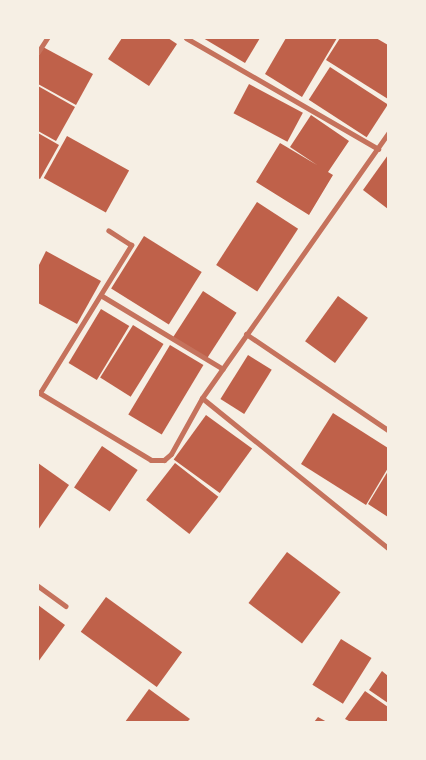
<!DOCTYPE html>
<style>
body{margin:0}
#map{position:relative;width:426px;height:760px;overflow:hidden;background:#f6efe4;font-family:Manrope,sans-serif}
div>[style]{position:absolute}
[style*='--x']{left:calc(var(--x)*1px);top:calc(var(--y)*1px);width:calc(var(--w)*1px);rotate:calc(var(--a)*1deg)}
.building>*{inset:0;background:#bf614a;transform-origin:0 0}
.minor>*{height:5px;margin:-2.5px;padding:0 2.5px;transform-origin:2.5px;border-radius:2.5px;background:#c5725c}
span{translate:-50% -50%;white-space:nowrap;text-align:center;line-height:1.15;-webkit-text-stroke:4px #f6efe4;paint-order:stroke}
.frame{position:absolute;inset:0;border:39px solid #f6efe4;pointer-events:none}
</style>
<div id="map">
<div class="building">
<i style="clip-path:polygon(122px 38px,168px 38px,177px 44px,149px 86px,108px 59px)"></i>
<i style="clip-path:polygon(203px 38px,260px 38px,245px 63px)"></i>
<i style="clip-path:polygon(286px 38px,337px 38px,302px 97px,265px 74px)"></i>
<i style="clip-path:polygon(340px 38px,376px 38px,388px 45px,388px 99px,326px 60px)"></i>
<i style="clip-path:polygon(43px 47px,93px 74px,76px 105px,38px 84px,38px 57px)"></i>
<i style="left:330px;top:67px;width:69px;height:39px;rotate:33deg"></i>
<i style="left:249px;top:84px;width:61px;height:33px;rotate:28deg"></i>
<i style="clip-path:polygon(38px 86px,75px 107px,56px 141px,38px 131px)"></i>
<i style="clip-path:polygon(311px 115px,349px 141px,328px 172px,333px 175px,309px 215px,256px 182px,280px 143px,317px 165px,290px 147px)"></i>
<i style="clip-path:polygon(38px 133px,59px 145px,40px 179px,38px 178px)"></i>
<i style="left:67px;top:136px;width:71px;height:48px;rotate:29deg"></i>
<i style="clip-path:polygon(388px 155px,388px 209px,363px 190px)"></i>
<i style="left:257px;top:202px;width:49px;height:75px;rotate:33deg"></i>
<i style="left:144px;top:236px;width:68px;height:62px;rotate:32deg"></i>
<i style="clip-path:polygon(46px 251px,101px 281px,77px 324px,38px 303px,38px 267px)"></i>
<i style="left:203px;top:291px;width:40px;height:55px;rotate:33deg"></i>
<i style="left:338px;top:296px;width:37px;height:56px;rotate:36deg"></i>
<i style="left:101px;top:309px;width:33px;height:63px;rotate:31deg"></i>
<i style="left:133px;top:325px;width:36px;height:62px;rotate:32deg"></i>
<i style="left:170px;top:345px;width:39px;height:81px;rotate:31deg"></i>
<i style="left:248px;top:355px;width:28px;height:52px;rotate:32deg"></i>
<i style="clip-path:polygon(333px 413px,388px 448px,388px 468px,366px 505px,301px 464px)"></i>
<i style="left:206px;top:415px;width:57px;height:55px;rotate:36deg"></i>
<i style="left:102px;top:446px;width:43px;height:50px;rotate:34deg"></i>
<i style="clip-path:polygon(38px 463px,69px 485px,38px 530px)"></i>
<i style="left:175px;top:463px;width:55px;height:47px;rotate:38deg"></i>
<i style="clip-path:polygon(388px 471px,388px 517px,368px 504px)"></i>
<i style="left:287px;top:552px;width:67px;height:64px;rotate:37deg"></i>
<i style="left:106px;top:597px;width:94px;height:43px;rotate:36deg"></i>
<i style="clip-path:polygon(38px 605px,65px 625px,38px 662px)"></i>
<i style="left:341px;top:639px;width:36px;height:54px;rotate:32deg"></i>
<i style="clip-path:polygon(382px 671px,388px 676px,388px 703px,369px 690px)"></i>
<i style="clip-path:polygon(149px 689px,190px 719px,187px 722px,125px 722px)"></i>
<i style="clip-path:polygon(365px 691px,388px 707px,388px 722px,351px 722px,345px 719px)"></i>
<i style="clip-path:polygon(318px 717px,327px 722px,314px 722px)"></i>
</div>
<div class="minor">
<i style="--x:186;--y:38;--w:222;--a:30"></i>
<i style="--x:38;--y:52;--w:17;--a:-57"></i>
<i style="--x:102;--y:296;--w:141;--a:31.1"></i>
<i style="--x:246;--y:334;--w:171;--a:34.1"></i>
<i style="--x:41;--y:391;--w:172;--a:-58.3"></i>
<i style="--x:131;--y:245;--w:27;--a:-147"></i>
<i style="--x:38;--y:392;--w:132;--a:31"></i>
<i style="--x:151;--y:460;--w:13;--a:0"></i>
<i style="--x:164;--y:460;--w:9;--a:-41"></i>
<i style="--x:171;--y:454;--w:64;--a:-61"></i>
<i style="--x:202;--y:398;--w:324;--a:-54.9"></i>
<i style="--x:202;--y:398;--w:239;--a:38.9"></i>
<i style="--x:38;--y:586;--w:34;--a:36"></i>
</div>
<div class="frame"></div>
</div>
